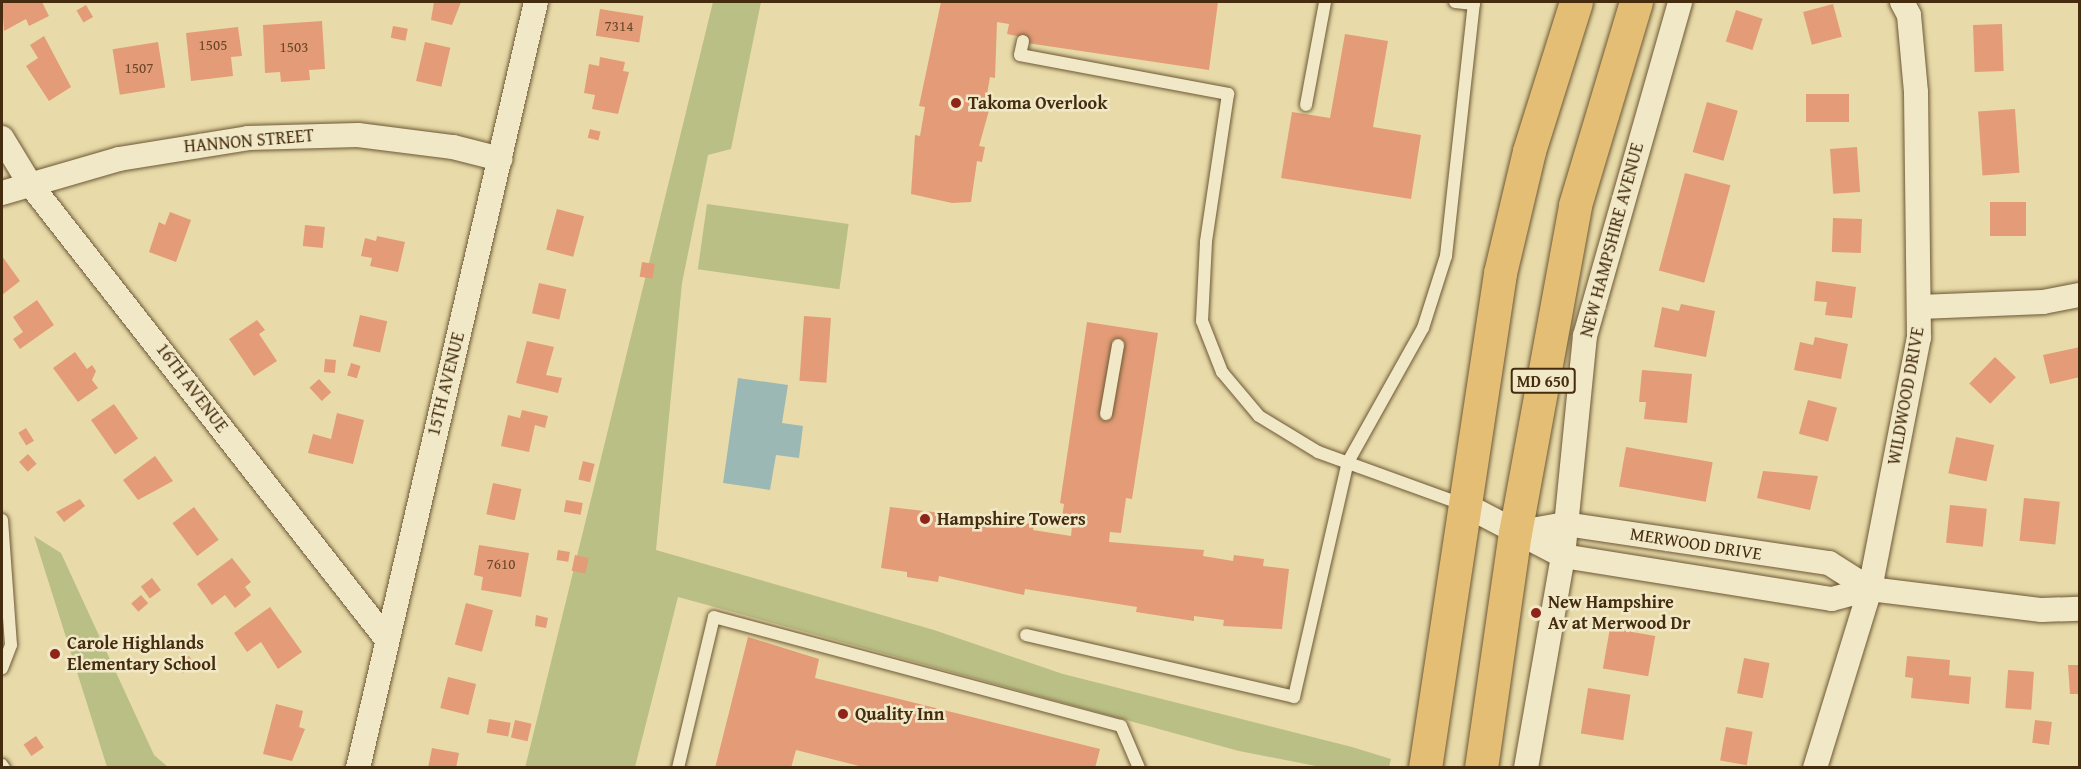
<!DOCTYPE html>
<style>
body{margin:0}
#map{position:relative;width:2081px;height:769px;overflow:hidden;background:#e8dba9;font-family:"Gentium Book Plus",serif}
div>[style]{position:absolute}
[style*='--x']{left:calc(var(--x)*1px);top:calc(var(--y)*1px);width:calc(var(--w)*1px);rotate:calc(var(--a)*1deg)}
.green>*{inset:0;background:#babf85;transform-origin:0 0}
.water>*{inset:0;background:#9cb8b4}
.building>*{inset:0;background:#e39c77;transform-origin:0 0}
.roads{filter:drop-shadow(0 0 2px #6e5835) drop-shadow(0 0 2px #6e5835)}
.service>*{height:12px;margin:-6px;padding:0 6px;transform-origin:6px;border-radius:6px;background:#f0e8c7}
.minor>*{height:24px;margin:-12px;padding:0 12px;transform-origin:12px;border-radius:12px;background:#f0e8c7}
.primary>*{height:33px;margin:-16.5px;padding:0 16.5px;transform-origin:16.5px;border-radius:16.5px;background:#e4be74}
.dots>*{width:16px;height:16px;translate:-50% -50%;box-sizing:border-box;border:3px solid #f0e8c7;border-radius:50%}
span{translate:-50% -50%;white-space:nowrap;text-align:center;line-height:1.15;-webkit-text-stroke:5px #f0e8c7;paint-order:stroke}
.number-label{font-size:15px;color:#6c4828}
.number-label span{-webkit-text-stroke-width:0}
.shield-label span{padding:2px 4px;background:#f0e8c7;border:2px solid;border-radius:4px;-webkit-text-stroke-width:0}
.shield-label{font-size:16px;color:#452c0e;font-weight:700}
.poi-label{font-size:18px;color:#452c0e;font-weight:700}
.left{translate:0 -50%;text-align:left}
.street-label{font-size:18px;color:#452c0e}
.frame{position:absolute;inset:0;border:3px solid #452c0e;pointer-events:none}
</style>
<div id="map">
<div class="green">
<i style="clip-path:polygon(713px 2px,761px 2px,731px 149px,708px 155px,682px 283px,656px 550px,934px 630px,1063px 674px,1352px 747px,1391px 759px,1389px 767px,1321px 767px,1239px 751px,678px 597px,635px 767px,525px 768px)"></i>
<i style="left:707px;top:204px;width:143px;height:66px;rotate:8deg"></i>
<i style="clip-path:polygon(34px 536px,61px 553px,154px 755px,168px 767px,107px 767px)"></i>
</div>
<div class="water">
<i style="clip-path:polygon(738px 378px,788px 385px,782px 423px,803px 426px,799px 458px,776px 455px,770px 490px,723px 483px)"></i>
</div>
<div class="building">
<i style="clip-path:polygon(2px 2px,42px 2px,49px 16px,29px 26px,26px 19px,4px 31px)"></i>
<i style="clip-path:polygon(434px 2px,461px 2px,452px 25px,431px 20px)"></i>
<i style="clip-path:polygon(941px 2px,1218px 2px,1209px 70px,1027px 43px,1027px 38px,1007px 34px,1009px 24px,997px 22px,995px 78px,990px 77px,986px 100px,992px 100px,979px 146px,985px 147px,982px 162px,977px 161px,971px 202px,952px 203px,911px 194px,915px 135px,920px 136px,925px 107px,919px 106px)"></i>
<i style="left:1833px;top:4px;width:34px;height:31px;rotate:75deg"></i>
<i style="left:86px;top:5px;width:14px;height:11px;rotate:60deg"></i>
<i style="left:600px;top:9px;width:44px;height:27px;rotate:9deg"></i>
<i style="left:1736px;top:10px;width:28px;height:33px;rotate:18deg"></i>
<i style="clip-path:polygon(322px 21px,325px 69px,309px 70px,310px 80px,281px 82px,280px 72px,265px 73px,263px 25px)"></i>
<i style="left:2002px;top:24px;width:47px;height:29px;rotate:88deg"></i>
<i style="left:393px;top:26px;width:15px;height:12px;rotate:11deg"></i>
<i style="clip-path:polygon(238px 27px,242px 56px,231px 57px,233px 76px,191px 81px,186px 33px)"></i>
<i style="clip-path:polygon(1345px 34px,1388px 41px,1373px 127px,1421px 135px,1411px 199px,1281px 178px,1292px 112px,1330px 118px)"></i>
<i style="clip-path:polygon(44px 36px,71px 87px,49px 101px,26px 66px,38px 58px,30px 45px)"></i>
<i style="left:158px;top:42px;width:46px;height:46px;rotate:81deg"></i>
<i style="left:425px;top:42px;width:26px;height:40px;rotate:13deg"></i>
<i style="clip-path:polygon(600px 57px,625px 62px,623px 71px,629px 72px,618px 114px,592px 109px,595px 95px,584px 93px,589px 64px,599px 66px)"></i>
<i style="left:1806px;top:94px;width:43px;height:28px"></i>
<i style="left:1707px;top:102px;width:32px;height:52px;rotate:16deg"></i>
<i style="left:2015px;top:109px;width:64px;height:37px;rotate:86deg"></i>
<i style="left:590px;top:129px;width:11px;height:9px;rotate:15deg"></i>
<i style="left:1857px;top:147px;width:45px;height:27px;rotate:86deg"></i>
<i style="left:1685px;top:173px;width:47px;height:101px;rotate:15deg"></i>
<i style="left:1990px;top:202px;width:36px;height:34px"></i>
<i style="left:557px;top:209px;width:28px;height:42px;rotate:15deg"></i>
<i style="clip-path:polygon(170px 212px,191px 220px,176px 262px,149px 252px,159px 222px,165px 225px)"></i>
<i style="left:1833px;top:218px;width:29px;height:34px;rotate:2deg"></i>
<i style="left:305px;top:225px;width:20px;height:21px;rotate:6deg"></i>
<i style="clip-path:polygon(377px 236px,405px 242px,398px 272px,370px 266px,372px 258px,361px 256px,365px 238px,376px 241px)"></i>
<i style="clip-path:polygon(2px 256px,20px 281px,2px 295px)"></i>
<i style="left:642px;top:262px;width:13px;height:15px;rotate:9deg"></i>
<i style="clip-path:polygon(1816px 281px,1856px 287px,1852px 318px,1825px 315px,1827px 302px,1814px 301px)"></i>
<i style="left:539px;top:283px;width:28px;height:31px;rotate:13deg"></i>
<i style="clip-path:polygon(37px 300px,54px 325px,20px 349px,13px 339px,23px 332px,13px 317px)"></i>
<i style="clip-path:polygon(1681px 304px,1715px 311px,1706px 357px,1654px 347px,1662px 307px,1679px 311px)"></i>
<i style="left:360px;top:315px;width:28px;height:32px;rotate:13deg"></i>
<i style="left:804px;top:316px;width:27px;height:65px;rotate:4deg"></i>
<i style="clip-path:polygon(257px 320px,265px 330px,259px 334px,277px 361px,254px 376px,229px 339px)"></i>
<i style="clip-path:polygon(1087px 322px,1158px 333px,1132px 499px,1126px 498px,1121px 533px,1110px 532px,1109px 542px,1204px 550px,1203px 556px,1233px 561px,1234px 555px,1264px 559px,1263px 566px,1289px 569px,1282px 629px,1223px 626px,1224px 620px,1194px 616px,1194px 621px,1136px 612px,1137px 607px,1025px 589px,1024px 595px,939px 576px,938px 582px,907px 577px,907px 572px,881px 568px,890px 507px,1034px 524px,1033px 530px,1071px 536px,1072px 526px,1061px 524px,1064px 504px,1060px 503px)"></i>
<i style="clip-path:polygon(1815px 337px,1848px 344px,1841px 379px,1794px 370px,1800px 342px,1813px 345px)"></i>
<i style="clip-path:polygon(527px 341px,554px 347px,546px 375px,562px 378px,558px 393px,516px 383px)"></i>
<i style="clip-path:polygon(2080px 347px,2080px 377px,2050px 384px,2043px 355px)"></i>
<i style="clip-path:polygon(75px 352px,87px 369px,92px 365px,96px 371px,92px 380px,98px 388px,78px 402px,53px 368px)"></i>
<i style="left:1995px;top:357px;width:29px;height:37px;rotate:44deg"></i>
<i style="left:325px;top:359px;width:11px;height:13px;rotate:5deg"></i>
<i style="left:351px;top:363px;width:10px;height:13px;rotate:17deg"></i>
<i style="clip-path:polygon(1642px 370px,1692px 374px,1687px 423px,1644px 419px,1646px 402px,1639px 402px)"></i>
<i style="left:319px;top:379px;width:18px;height:13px;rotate:47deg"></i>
<i style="left:1808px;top:400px;width:30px;height:35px;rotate:15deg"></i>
<i style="left:114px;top:404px;width:42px;height:28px;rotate:55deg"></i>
<i style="clip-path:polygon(522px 410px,548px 416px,545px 428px,535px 425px,529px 452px,501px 446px,508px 415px,520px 418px)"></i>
<i style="clip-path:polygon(337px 413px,364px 420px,353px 464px,308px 453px,313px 434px,331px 439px)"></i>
<i style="left:26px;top:428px;width:15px;height:9px;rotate:58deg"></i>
<i style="left:1956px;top:437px;width:39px;height:37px;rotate:12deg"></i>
<i style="left:1626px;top:447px;width:88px;height:40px;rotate:10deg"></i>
<i style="left:28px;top:454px;width:13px;height:12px;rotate:48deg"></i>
<i style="clip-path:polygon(155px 456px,173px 481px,138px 500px,123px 480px)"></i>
<i style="left:583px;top:461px;width:12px;height:19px;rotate:14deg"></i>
<i style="clip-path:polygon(1763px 471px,1818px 476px,1810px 510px,1757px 498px)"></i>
<i style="left:493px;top:483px;width:29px;height:32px;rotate:12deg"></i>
<i style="left:2024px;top:498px;width:36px;height:43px;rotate:6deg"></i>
<i style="clip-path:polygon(80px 499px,85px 506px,64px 522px,56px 512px)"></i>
<i style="left:566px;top:500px;width:17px;height:12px;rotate:10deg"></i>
<i style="left:1950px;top:505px;width:37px;height:38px;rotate:6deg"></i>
<i style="left:194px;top:507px;width:41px;height:27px;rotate:53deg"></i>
<i style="clip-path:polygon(479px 545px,529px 553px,521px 597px,481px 590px,483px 577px,474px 575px)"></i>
<i style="left:558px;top:550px;width:12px;height:10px;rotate:9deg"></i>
<i style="left:575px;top:555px;width:14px;height:16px;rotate:12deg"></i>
<i style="clip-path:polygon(232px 558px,251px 582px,245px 587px,251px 595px,235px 608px,225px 595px,212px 605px,197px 584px)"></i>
<i style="left:152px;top:578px;width:15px;height:14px;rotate:53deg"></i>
<i style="left:141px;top:595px;width:11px;height:13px;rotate:49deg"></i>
<i style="left:466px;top:603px;width:28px;height:43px;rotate:15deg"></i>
<i style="clip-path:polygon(270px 607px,302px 652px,278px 669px,261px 642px,247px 652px,234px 633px)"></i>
<i style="clip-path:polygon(536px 615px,548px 618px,546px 628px,535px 626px)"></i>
<i style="left:1610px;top:628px;width:46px;height:41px;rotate:10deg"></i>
<i style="clip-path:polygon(748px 637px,819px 659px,815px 678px,1100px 749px,1095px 768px,867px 768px,796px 750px,791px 768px,715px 768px)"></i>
<i style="left:189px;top:656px;width:11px;height:15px;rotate:56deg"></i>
<i style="clip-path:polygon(1907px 656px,1950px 660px,1949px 675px,1971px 677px,1969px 704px,1911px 698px,1913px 678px,1905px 677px)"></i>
<i style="left:1744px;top:658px;width:26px;height:36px;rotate:11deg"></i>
<i style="clip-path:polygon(2068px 665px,2080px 665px,2080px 694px,2070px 694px)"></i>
<i style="left:2008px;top:670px;width:26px;height:38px;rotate:4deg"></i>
<i style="left:448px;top:677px;width:29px;height:32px;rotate:14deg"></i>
<i style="left:1588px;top:688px;width:43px;height:46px;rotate:9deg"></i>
<i style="clip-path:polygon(276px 704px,303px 711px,299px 727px,305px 729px,292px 761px,263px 754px)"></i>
<i style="left:489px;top:719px;width:22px;height:14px;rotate:10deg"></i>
<i style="left:515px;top:720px;width:17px;height:18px;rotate:13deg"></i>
<i style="left:2035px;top:720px;width:17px;height:23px;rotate:7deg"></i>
<i style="left:1726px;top:727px;width:27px;height:34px;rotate:10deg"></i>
<i style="left:36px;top:736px;width:14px;height:15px;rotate:56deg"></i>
<i style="clip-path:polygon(432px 748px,459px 753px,456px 768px,428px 768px)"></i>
</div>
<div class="roads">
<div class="service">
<i style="--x:1023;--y:41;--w:14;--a:102"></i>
<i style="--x:1020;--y:55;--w:212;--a:10.6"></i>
<i style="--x:1228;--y:94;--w:150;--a:98.5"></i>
<i style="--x:1206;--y:242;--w:79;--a:92.9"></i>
<i style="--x:1202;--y:321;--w:55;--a:68.6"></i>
<i style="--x:1222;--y:372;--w:57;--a:49.9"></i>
<i style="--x:1259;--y:416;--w:69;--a:31.4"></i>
<i style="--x:1318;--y:452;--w:153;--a:19.9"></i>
<i style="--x:1306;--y:105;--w:105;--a:-79.5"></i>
<i style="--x:1106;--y:414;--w:70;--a:-80.1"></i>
<i style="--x:2;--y:520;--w:125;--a:85.9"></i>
<i style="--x:11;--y:645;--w:25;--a:111"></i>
<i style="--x:1026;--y:635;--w:275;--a:13"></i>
<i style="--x:1294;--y:697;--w:241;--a:-77.1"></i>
<i style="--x:1348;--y:462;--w:154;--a:-60.8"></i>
<i style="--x:1423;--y:328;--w:76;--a:-72.3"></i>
<i style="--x:1446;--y:256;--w:254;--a:-83.7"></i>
<i style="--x:1474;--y:4;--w:19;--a:-174"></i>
<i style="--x:2;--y:765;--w:4;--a:56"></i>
<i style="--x:678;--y:768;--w:155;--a:-76.6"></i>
<i style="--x:714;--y:617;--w:421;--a:15"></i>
<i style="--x:1121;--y:726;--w:46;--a:66.8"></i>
</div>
<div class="minor">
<i style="--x:2;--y:138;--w:54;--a:58.7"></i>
<i style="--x:30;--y:184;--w:576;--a:51.92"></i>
<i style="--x:2;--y:193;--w:122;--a:-16.2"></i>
<i style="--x:119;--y:159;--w:131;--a:-9.2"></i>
<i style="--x:248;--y:138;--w:110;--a:-1.6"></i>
<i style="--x:358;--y:135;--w:96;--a:7.2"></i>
<i style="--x:453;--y:147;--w:49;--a:14.3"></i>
<i style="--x:1920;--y:307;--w:123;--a:-2.3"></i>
<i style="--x:2043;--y:302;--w:38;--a:-11"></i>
<i style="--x:1463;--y:504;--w:113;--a:27.5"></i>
<i style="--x:1563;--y:556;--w:272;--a:9.1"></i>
<i style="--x:1832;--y:599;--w:39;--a:-15"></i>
<i style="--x:1870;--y:589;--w:173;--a:7"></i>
<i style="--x:2042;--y:610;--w:38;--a:-2"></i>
<i style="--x:1515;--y:533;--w:51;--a:-10.2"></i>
<i style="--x:1565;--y:524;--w:267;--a:8.4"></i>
<i style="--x:1829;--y:563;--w:49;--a:32.4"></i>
<i style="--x:358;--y:768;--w:786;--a:-76.92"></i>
<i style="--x:1526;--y:768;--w:215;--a:-80.1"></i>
<i style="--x:1563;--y:556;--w:221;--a:-84.3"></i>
<i style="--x:1585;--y:336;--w:347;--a:-74.1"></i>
<i style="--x:1815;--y:768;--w:187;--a:-72.9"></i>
<i style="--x:1870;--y:589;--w:256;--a:-79"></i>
<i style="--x:1919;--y:338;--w:246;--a:-90.7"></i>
<i style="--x:1916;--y:92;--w:77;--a:-95.2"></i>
<i style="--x:1909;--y:15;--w:15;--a:-118"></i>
</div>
<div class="primary">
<i style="--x:1425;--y:768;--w:501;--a:-81.38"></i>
<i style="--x:1500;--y:273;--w:125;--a:-76.6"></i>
<i style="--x:1529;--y:151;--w:156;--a:-72.5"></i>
<i style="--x:1481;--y:768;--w:237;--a:-81.8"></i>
<i style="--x:1515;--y:533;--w:333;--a:-79.6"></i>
<i style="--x:1575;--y:205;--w:212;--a:-73.3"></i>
</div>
</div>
<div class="dots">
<i style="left:956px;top:103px;background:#8f2418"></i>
<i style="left:925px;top:519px;background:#8f2418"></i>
<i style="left:1536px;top:613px;background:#8f2418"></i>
<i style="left:55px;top:654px;background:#8f2418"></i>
<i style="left:843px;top:714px;background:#8f2418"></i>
</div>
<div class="number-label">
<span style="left:619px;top:26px">7314</span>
<span style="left:213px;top:45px">1505</span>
<span style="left:294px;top:47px">1503</span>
<span style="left:139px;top:68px">1507</span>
<span style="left:501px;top:564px">7610</span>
</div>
<div class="shield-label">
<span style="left:1543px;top:381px">MD 650</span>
</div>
<div class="poi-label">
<span class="left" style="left:968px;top:103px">Takoma Overlook</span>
<span class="left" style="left:937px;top:519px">Hampshire Towers</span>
<span class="left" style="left:1548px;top:613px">New Hampshire<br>Av at Merwood Dr</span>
<span class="left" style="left:67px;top:654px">Carole Highlands<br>Elementary School</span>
<span class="left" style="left:855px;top:714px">Quality Inn</span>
</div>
<div class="street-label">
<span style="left:249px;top:141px;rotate:-5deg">HANNON STREET</span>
<span style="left:1612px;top:240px;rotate:-75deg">NEW HAMPSHIRE AVENUE</span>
<span style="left:446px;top:384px;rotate:-76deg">15TH AVENUE</span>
<span style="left:192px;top:388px;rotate:53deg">16TH AVENUE</span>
<span style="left:1906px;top:396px;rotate:-80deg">WILDWOOD DRIVE</span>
<span style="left:1696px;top:544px;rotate:9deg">MERWOOD DRIVE</span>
</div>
<div class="frame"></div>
</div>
